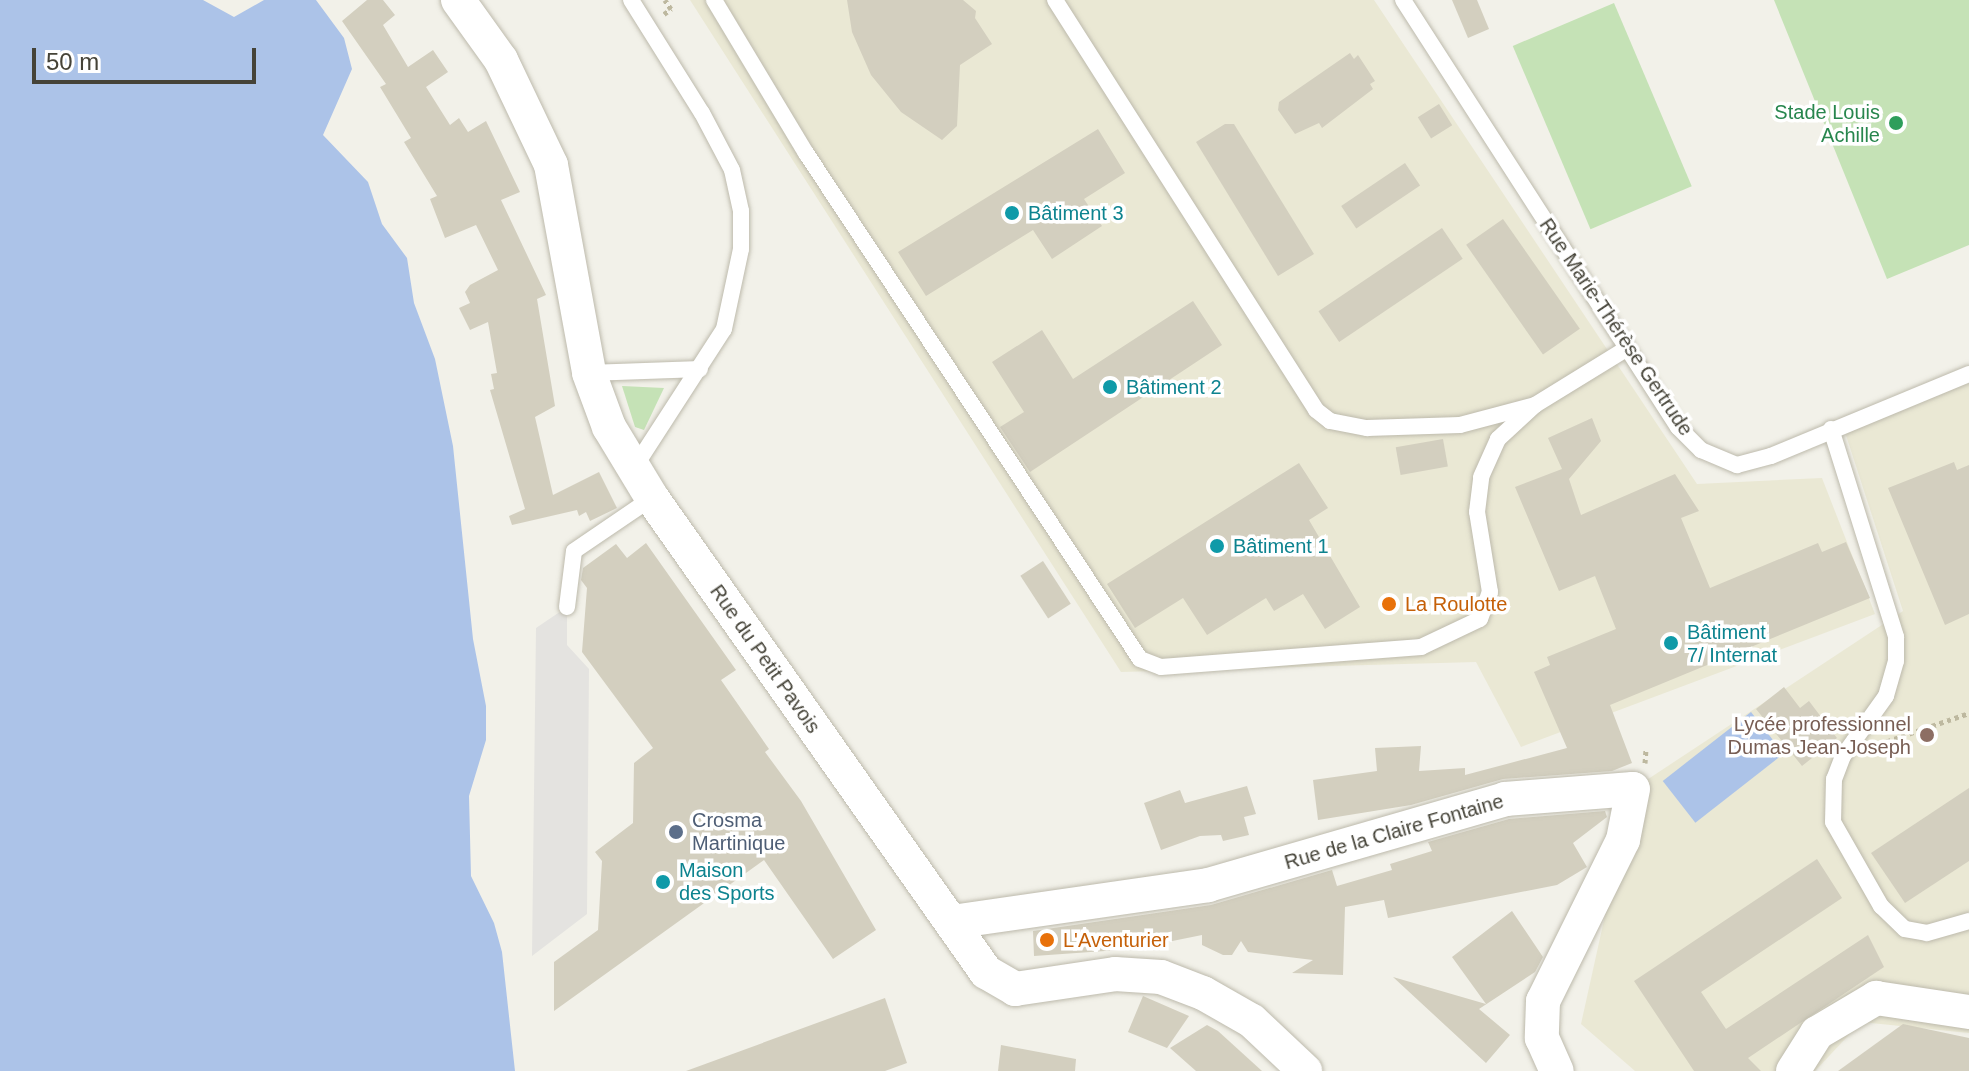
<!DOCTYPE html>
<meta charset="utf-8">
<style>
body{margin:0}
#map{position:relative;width:1969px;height:1071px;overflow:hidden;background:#f2f1e9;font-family:Arial,sans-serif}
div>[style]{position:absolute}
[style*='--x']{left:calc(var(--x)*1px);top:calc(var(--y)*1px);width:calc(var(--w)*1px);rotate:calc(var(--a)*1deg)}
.education>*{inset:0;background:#eae8d4}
.green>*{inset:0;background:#c5e2b6;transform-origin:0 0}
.parking>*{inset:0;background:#e4e3e0}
.water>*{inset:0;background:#acc3e8;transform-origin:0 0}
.building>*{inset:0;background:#d3cfbf;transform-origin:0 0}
.path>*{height:5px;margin-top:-2.5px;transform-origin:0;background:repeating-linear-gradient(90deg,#bdb89f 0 4px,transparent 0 8px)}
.roads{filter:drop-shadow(0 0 2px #bdbaac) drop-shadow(0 0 2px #bdbaac)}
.lane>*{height:16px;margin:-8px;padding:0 8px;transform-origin:8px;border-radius:8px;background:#fff}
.street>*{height:34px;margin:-17px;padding:0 17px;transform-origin:17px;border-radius:17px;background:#fff}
.dots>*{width:22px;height:22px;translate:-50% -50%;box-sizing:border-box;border:4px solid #fff;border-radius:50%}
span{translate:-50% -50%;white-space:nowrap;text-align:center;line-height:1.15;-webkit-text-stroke:7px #fff;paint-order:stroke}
.leisure-label{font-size:20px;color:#27864d}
.right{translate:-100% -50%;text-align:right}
.culture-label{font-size:20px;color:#0d838f}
.left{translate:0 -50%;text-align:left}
.street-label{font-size:20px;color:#454338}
.food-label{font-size:20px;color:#c56008}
.education-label{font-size:20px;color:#785e54}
.service-label{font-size:20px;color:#4e5e75}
.scale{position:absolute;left:32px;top:48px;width:224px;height:36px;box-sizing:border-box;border:4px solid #454338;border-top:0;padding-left:10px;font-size:24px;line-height:28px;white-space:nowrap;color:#454338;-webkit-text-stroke:6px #fff;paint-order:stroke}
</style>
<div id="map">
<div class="education">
<i style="clip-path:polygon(690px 0,1374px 0,1697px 484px,1822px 478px,1875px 614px,1521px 747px,1476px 662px,1121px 672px)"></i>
<i style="clip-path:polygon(1969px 377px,1969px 1033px,1861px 1022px,1815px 1071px,1635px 1071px,1581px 1024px,1633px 789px,1903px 611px,1843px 426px)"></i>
</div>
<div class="green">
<i style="clip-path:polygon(1774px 0,1969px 0,1969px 245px,1887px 279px)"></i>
<i style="left:1614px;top:3px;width:199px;height:110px;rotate:67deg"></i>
<i style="clip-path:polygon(622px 386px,664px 388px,644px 430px,635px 427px)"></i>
</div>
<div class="parking">
<i style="clip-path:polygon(567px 607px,567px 645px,589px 669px,587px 914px,532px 956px,536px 628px)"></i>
</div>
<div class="water">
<i style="clip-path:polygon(0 0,203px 0,234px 17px,264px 0,316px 0,344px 38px,352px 69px,323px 135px,368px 182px,382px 224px,407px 258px,414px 303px,435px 359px,453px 446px,473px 639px,486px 706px,486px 740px,469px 796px,471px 876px,494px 923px,502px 952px,515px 1071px,0 1071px)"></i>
<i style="left:1751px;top:712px;width:53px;height:112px;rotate:52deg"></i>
</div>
<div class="building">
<i style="clip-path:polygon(367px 0,383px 0,395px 15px,383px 25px,408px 67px,433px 50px,448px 72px,426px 87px,450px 125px,459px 118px,468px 132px,486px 121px,520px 192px,501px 200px,546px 295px,537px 299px,555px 406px,535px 417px,553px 495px,599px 472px,617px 508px,590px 521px,586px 512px,579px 516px,577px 510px,512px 525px,509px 516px,525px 509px,490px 390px,494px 389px,491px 374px,497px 373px,488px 322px,470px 330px,459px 308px,470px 303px,465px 292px,470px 285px,498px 270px,476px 225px,445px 238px,430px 199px,437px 196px,404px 142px,411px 138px,380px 87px,386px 84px,342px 21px)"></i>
<i style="clip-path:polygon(847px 0,963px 0,976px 11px,975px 18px,992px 44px,960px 65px,957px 126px,942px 140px,901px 112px,871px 75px,852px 32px)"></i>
<i style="clip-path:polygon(1452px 0,1477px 0,1489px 29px,1468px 38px)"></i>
<i style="clip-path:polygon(1350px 53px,1354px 59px,1358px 55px,1375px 81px,1370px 84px,1373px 89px,1322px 128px,1319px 123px,1295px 134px,1278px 110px,1279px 102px)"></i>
<i style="left:1439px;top:104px;width:25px;height:25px;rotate:58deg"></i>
<i style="clip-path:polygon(1225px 124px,1234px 124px,1314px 254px,1278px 276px,1196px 142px)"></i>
<i style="clip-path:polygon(1098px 129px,1125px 173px,1084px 199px,1102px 226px,1052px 259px,1033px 230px,926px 296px,898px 252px)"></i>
<i style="left:1405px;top:163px;width:27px;height:77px;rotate:56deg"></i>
<i style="left:1503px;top:219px;width:134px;height:45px;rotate:55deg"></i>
<i style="left:1442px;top:228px;width:37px;height:149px;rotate:56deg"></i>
<i style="clip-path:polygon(1193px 301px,1222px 345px,1030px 472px,1000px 427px,1024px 412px,992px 362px,1042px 330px,1073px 379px)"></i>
<i style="clip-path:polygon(1592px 418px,1601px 441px,1569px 479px,1581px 515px,1675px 474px,1699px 511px,1681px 518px,1710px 588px,1818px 543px,1822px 552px,1846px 542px,1870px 598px,1610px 705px,1632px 763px,1612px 771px,1503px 779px,1411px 805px,1318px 820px,1313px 780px,1377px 771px,1375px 748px,1421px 746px,1419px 771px,1465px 768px,1465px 775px,1567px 748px,1534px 672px,1550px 665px,1547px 657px,1616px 629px,1595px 576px,1559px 591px,1515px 487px,1562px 469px,1548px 438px)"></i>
<i style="left:1443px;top:439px;width:28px;height:48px;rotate:80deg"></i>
<i style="clip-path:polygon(1954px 462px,1957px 470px,1969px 465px,1969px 614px,1945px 625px,1888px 488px)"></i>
<i style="clip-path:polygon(1299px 463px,1328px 508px,1309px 520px,1360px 607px,1325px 629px,1303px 594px,1274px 611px,1266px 598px,1207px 635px,1183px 598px,1135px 628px,1107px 584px)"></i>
<i style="clip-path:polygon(646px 543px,736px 670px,721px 680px,769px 749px,765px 752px,801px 801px,876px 930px,833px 959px,764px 860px,554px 1011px,554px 962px,598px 930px,602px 861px,595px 852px,633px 823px,634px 763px,653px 748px,582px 652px,587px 588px,581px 580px,583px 568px,616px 544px,627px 558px)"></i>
<i style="left:1043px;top:561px;width:51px;height:27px;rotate:57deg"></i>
<i style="clip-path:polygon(1784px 687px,1800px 708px,1809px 701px,1837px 738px,1802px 766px,1756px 709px)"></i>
<i style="clip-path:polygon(1247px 786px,1256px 814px,1244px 817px,1249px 835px,1223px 841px,1221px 835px,1200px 836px,1161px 850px,1144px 803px,1180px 790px,1185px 803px)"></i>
<i style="clip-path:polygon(1969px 788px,1969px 861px,1905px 903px,1871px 853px)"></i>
<i style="clip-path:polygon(1605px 811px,1607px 817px,1573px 843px,1587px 867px,1557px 885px,1388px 918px,1384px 900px,1345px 907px,1343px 975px,1292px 973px,1313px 960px,1248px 952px,1241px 941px,1232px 955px,1223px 955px,1202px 945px,1202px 935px,1133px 949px,1034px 956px,1033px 931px,1211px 905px,1332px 870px,1337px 886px,1392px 870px,1390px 864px,1432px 851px,1428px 842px,1509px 819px)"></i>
<i style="clip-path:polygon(1817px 859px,1842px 898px,1701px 992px,1726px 1029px,1868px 935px,1884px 967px,1748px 1058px,1761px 1071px,1694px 1071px,1634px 981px)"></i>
<i style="clip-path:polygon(1512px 911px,1543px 957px,1535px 972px,1479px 1009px,1510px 1035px,1486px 1063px,1393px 977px,1486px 1004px,1452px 957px)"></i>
<i style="clip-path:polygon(1143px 996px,1189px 1016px,1167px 1048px,1128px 1032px)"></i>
<i style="clip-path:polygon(885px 998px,907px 1063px,885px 1071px,686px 1071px)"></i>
<i style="clip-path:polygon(1903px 1024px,1969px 1038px,1969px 1071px,1838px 1071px)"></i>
<i style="clip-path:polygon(1207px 1025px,1218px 1031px,1262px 1071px,1196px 1071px,1170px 1048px)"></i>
<i style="clip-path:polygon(1001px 1045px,1076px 1059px,1075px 1071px,998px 1071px)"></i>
</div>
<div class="path">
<i style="--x:664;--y:14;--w:9;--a:-36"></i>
<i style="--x:671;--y:9;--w:11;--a:-124"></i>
<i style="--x:1879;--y:744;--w:95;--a:-19"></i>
<i style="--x:1645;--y:763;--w:15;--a:-86"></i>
</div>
<div class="roads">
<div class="lane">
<i style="--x:631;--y:0;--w:133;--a:57.9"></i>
<i style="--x:702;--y:113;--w:64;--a:62.2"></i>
<i style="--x:732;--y:170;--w:42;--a:77.6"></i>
<i style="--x:741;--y:211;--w:38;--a:90"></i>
<i style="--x:741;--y:249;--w:82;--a:102"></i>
<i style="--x:724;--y:329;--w:166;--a:122.9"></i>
<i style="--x:714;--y:0;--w:179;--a:59"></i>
<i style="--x:806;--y:153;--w:606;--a:56.57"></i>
<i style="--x:1140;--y:659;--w:22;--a:21"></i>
<i style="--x:1161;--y:667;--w:261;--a:-4.4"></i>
<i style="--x:1421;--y:647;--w:65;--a:-25.4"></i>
<i style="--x:1480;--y:619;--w:29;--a:-70"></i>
<i style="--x:1490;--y:592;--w:81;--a:-99.2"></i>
<i style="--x:1477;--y:512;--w:35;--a:-83"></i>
<i style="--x:1481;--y:477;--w:42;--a:-65.9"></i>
<i style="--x:1498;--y:439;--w:50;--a:-42.6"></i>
<i style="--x:1055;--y:0;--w:486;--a:57.5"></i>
<i style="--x:1316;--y:410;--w:18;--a:38"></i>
<i style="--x:1330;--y:421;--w:38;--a:11"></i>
<i style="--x:1367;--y:428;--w:93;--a:-1.8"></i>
<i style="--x:1460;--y:425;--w:78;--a:-14.9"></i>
<i style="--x:1535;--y:405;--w:107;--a:-31.6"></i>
<i style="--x:1403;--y:0;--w:508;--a:57.22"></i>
<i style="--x:1678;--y:427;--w:33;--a:45"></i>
<i style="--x:1701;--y:450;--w:39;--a:23"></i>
<i style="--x:1737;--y:465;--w:35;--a:-15"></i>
<i style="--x:1771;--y:456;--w:214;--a:-22.5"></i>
<i style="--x:589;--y:373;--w:111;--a:-2.1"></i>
<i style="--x:1831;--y:429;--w:218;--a:72.6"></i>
<i style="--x:1896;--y:637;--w:24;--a:90"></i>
<i style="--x:1896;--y:661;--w:36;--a:106"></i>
<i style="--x:1886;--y:696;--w:74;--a:125.6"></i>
<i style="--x:1843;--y:756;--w:25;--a:111"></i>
<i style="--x:1834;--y:779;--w:43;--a:91.3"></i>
<i style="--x:1833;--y:822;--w:97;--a:60.3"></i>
<i style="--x:1881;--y:906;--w:33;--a:44"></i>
<i style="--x:1905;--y:929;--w:22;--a:10"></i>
<i style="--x:1927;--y:933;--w:44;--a:-15.9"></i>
<i style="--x:567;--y:607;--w:56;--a:-82.9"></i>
<i style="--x:574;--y:551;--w:94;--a:-34.2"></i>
</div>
<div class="street">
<i style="--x:458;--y:0;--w:74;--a:54.4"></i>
<i style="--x:501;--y:60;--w:116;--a:64.5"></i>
<i style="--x:551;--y:165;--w:211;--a:79.6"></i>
<i style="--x:589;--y:373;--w:58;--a:69.7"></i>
<i style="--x:609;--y:427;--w:83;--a:58.8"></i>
<i style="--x:652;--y:498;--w:580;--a:54.83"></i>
<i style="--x:986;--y:972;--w:34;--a:30"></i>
<i style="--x:1015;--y:989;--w:101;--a:-8.5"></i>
<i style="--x:1115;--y:974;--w:46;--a:3.7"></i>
<i style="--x:1161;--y:977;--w:45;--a:20.9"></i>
<i style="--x:1203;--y:993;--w:56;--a:29.7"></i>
<i style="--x:1252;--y:1021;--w:73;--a:43.3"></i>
<i style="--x:952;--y:922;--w:259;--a:-8.2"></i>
<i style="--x:1208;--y:885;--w:309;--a:-16.1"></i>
<i style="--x:1505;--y:799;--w:128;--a:-4.5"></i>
<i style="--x:1633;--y:789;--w:52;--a:101.1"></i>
<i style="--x:1623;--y:840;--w:180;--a:116.4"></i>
<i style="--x:1543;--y:1001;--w:37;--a:92"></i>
<i style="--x:1542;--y:1038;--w:36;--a:66"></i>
<i style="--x:1793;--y:1071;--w:45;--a:-57.7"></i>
<i style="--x:1817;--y:1033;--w:69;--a:-30.7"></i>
<i style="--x:1876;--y:998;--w:94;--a:8.6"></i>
</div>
</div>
<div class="dots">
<i style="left:1896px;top:123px;background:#2e9e5b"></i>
<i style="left:1012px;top:213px;background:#0f9aa8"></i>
<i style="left:1110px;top:387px;background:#0f9aa8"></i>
<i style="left:1217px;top:546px;background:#0f9aa8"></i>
<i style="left:1389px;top:604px;background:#e8710a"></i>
<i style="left:1671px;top:643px;background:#0f9aa8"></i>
<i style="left:1927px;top:735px;background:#8d6e63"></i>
<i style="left:676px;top:832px;background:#5c6f8a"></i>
<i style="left:663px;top:882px;background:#0f9aa8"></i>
<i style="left:1047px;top:940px;background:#e8710a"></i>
</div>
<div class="leisure-label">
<span class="right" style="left:1880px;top:124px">Stade Louis<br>Achille</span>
</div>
<div class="culture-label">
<span class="left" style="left:1028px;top:213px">Bâtiment 3</span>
<span class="left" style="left:1126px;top:387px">Bâtiment 2</span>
<span class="left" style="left:1233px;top:546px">Bâtiment 1</span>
<span class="left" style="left:1687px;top:644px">Bâtiment<br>7/ Internat</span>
<span class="left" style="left:679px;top:882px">Maison<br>des Sports</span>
</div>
<div class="street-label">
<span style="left:1616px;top:327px;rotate:56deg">Rue Marie-Thérèse Gertrude</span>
<span style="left:765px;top:659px;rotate:55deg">Rue du Petit Pavois</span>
<span style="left:1394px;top:832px;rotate:-16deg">Rue de la Claire Fontaine</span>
</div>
<div class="food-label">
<span class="left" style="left:1405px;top:604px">La Roulotte</span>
<span class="left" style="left:1063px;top:940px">L'Aventurier</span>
</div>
<div class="education-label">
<span class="right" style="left:1911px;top:736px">Lycée professionnel<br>Dumas Jean-Joseph</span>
</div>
<div class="service-label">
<span class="left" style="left:692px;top:832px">Crosma<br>Martinique</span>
</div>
<div class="scale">50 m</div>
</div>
